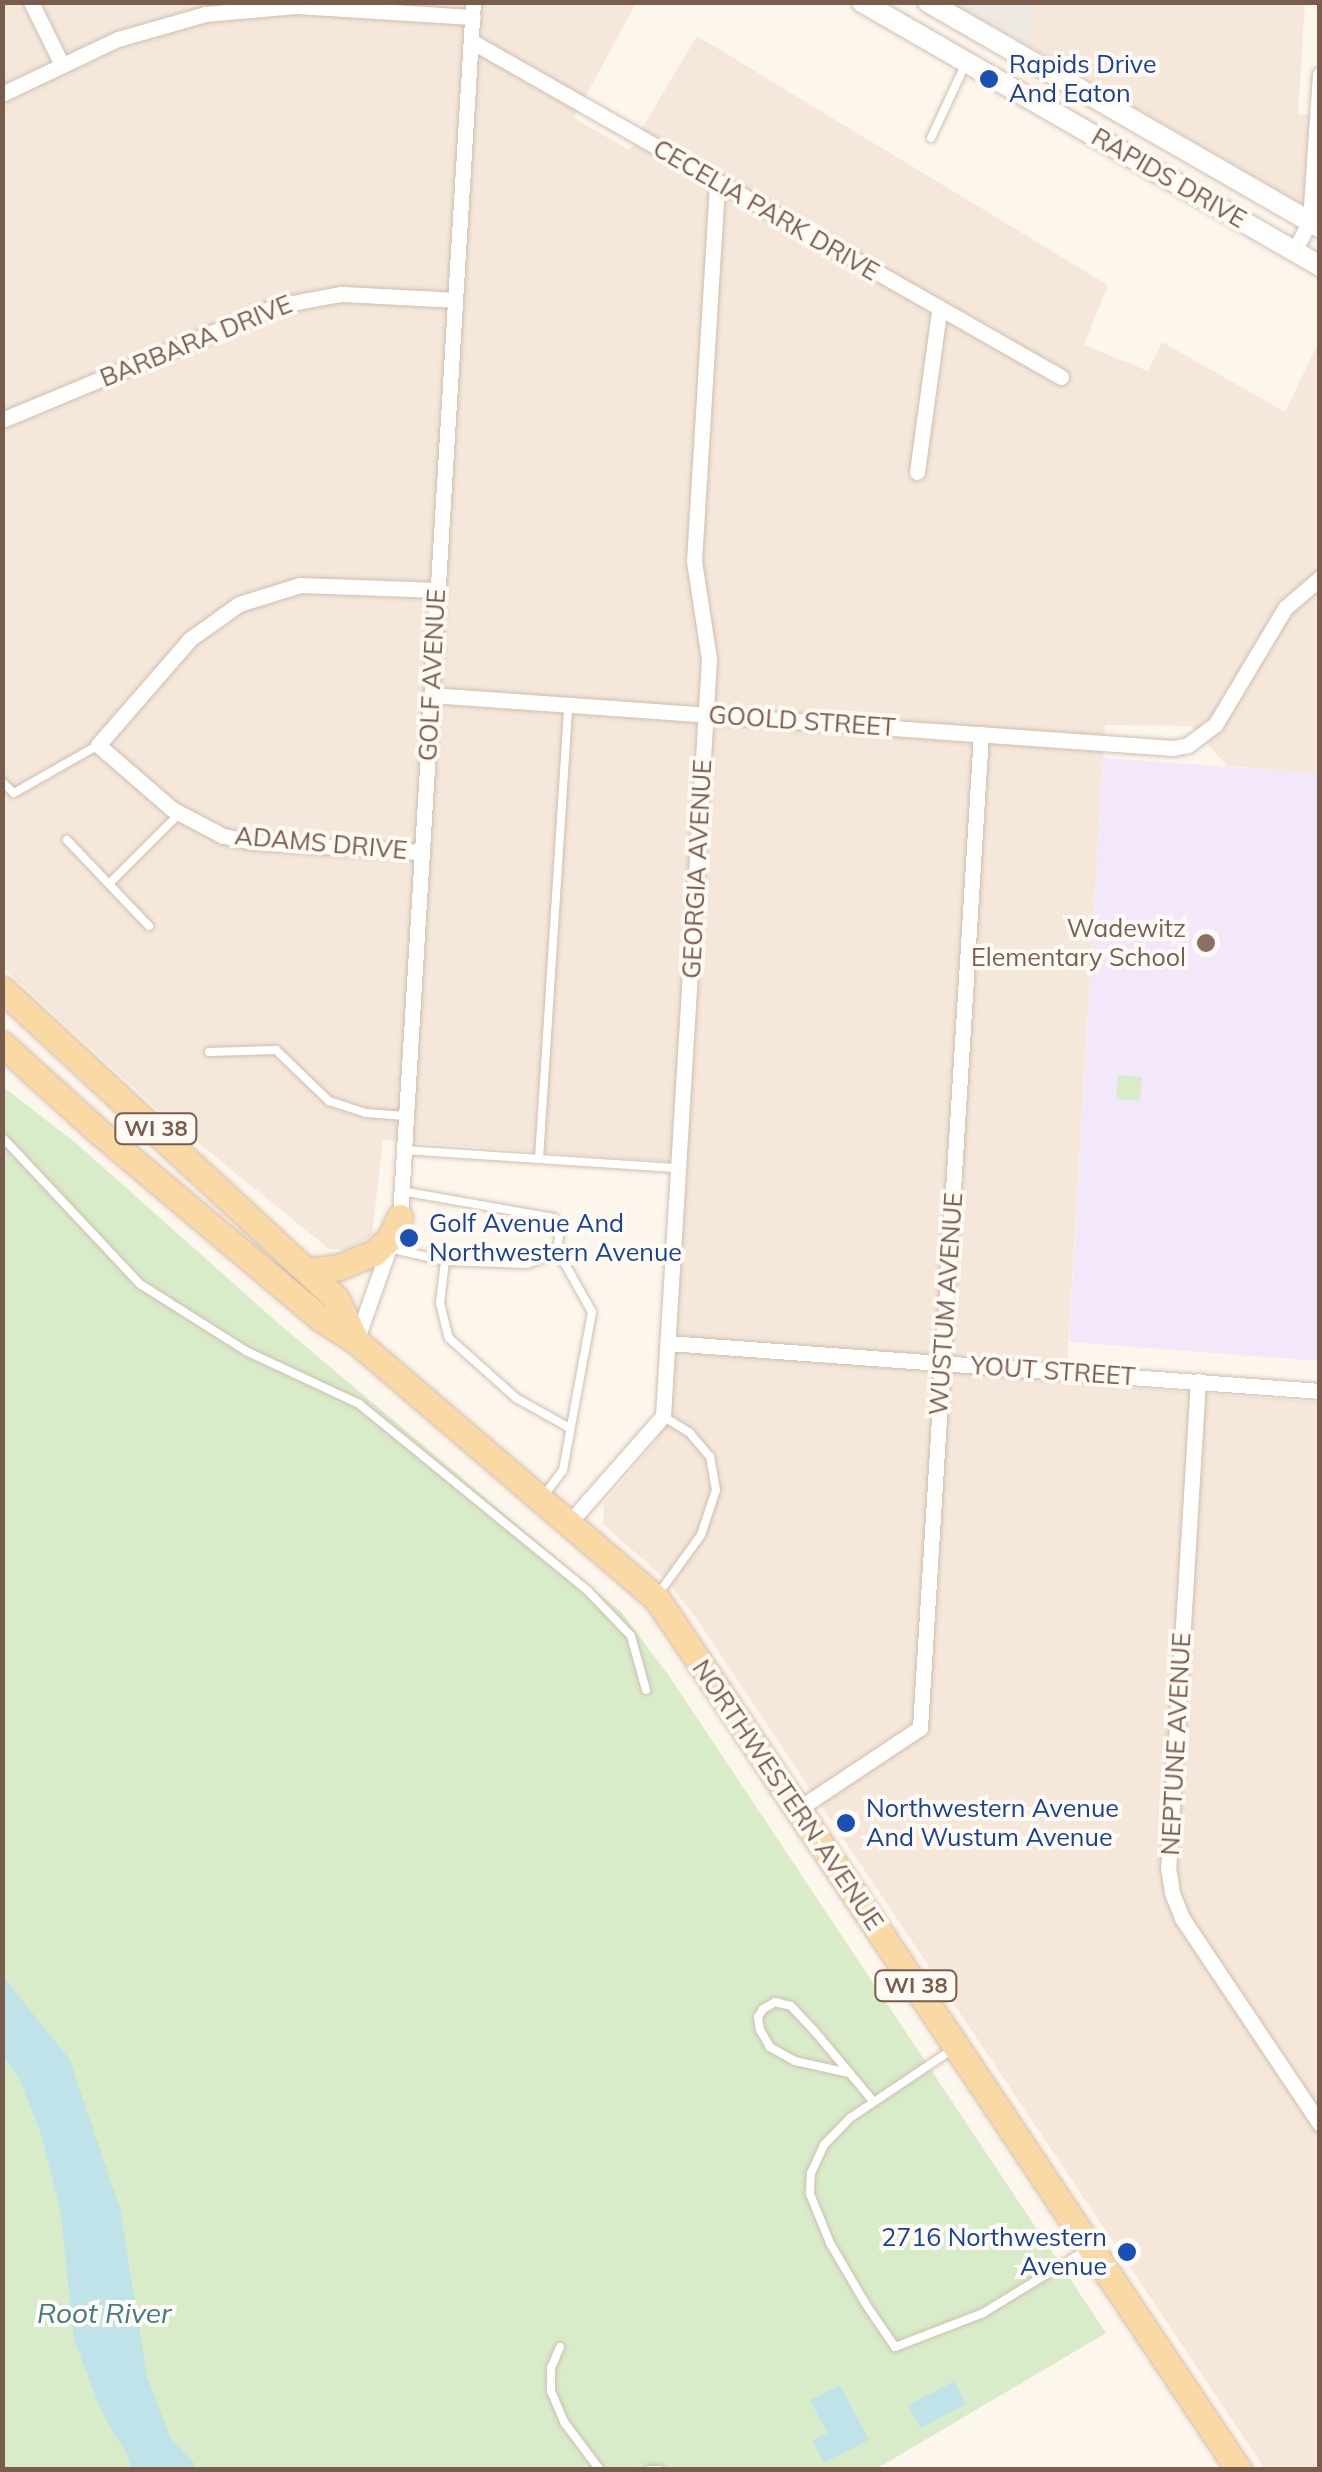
<!DOCTYPE html>
<style>
body{margin:0}
#map{position:relative;width:1322px;height:2472px;overflow:hidden;background:#fdf6ec;font-family:Mulish,sans-serif}
div>[style]{position:absolute}
[style*='--x']{left:calc(var(--x)*1px);top:calc(var(--y)*1px);width:calc(var(--w)*1px);rotate:calc(var(--a)*1deg)}
.residential>*{inset:0;background:#f5e8da}
.industrial>*{inset:0;background:#efe9e4}
.education>*{inset:0;background:#f3e8fa}
.green>*{inset:0;background:#d8ecc9;transform-origin:0 0}
.water>*{inset:0;background:#bfe3e8;transform-origin:0 0}
.roads{filter:drop-shadow(0 0 2px #d1beb0) drop-shadow(0 0 2px #d1beb0)}
.service>*{height:8px;margin:-4px;padding:0 4px;transform-origin:4px;border-radius:4px;background:#fff}
.minor>*{height:15px;margin:-7.5px;padding:0 7.5px;transform-origin:7.5px;border-radius:7.5px;background:#fff}
.tertiary>*{height:20px;margin:-10px;padding:0 10px;transform-origin:10px;border-radius:10px;background:#fff}
.primary>*{height:25px;margin:-12.5px;padding:0 12.5px;transform-origin:12.5px;border-radius:12.5px;background:#fbd9a5}
.dots>*{width:28px;height:28px;translate:-50% -50%;box-sizing:border-box;border:5px solid #fffaf3;border-radius:50%}
span{translate:-50% -50%;white-space:nowrap;text-align:center;line-height:1.15;-webkit-text-stroke:8px #fffaf3;paint-order:stroke}
.shield-label span{padding:2px 8px;background:#fffaf3;border:2px solid;border-radius:8px;-webkit-text-stroke-width:0}
.shield-label{font-size:22px;color:#7a5c4d;font-weight:700}
.transit-label{font-size:25px;color:#164399}
.left{translate:0 -50%;text-align:left}
.right{translate:-100% -50%;text-align:right}
.street-label{font-size:25px;color:#7a5c4d}
.education-label{font-size:25px;color:#785e54}
.water-label{font-size:28px;color:#437c86;font-style:italic}
.frame{position:absolute;inset:0;border:5px solid #7a5c4d;pointer-events:none}
</style>
<div id="map">
<div class="residential">
<i style="clip-path:polygon(3px 3px,636px 3px,574px 118px,629px 150px,697px 36px,1108px 285px,1084px 345px,1148px 371px,1162px 342px,1285px 412px,1319px 341px,1319px 773px,1227px 766px,1192px 726px,1105px 725px,1066px 1383px,1319px 1402px,1319px 2469px,1265px 2469px,695px 1617px,667px 1581px,603px 1524px,604px 1503px,655px 1442px,670px 1413px,688px 1163px,383px 1140px,372px 1235px,352px 1249px,329px 1249px,158px 1110px,3px 967px)"></i>
<i style="clip-path:polygon(1034px 3px,1305px 3px,1298px 114px,1319px 116px,1319px 214px,1031px 47px)"></i>
</div>
<div class="industrial">
<i style="clip-path:polygon(953px 3px,1034px 3px,1031px 47px)"></i>
</div>
<div class="education">
<i style="clip-path:polygon(1103px 758px,1319px 773px,1319px 1361px,1069px 1342px)"></i>
</div>
<div class="green">
<i style="left:1118px;top:1075px;width:24px;height:24px;rotate:5deg"></i>
<i style="clip-path:polygon(2px 1086px,77px 1144px,278px 1323px,621px 1612px,669px 1676px,1106px 2333px,876px 2469px,3px 2469px)"></i>
</div>
<div class="water">
<i style="clip-path:polygon(2px 1975px,70px 2060px,120px 2209px,147px 2376px,170px 2437px,194px 2463px,194px 2469px,130px 2469px,130px 2460px,102px 2413px,74px 2339px,61px 2214px,41px 2134px,18px 2076px,3px 2057px)"></i>
<i style="left:954px;top:2381px;width:26px;height:52px;rotate:62deg"></i>
<i style="clip-path:polygon(840px 2385px,869px 2440px,824px 2463px,812px 2441px,827px 2433px,810px 2400px)"></i>
</div>
<div class="roads">
<div class="service">
<i style="--x:931;--y:138;--w:81;--a:-65"></i>
<i style="--x:2;--y:782;--w:16;--a:43"></i>
<i style="--x:14;--y:793;--w:97;--a:-29.7"></i>
<i style="--x:67;--y:840;--w:119;--a:46.4"></i>
<i style="--x:109;--y:884;--w:99;--a:-45"></i>
<i style="--x:209;--y:1052;--w:67;--a:-1.7"></i>
<i style="--x:276;--y:1050;--w:74;--a:43.9"></i>
<i style="--x:329;--y:1101;--w:38;--a:18"></i>
<i style="--x:365;--y:1113;--w:41;--a:4.2"></i>
<i style="--x:2;--y:1137;--w:202;--a:46.8"></i>
<i style="--x:140;--y:1284;--w:125;--a:32.3"></i>
<i style="--x:246;--y:1351;--w:125;--a:25.1"></i>
<i style="--x:359;--y:1404;--w:296;--a:39.2"></i>
<i style="--x:588;--y:1591;--w:62;--a:46.3"></i>
<i style="--x:631;--y:1636;--w:56;--a:74.5"></i>
<i style="--x:404;--y:1150;--w:275;--a:3.8"></i>
<i style="--x:539;--y:1159;--w:455;--a:-86.3"></i>
<i style="--x:401;--y:1191;--w:155;--a:10"></i>
<i style="--x:554;--y:1218;--w:12;--a:59"></i>
<i style="--x:560;--y:1228;--w:25;--a:97"></i>
<i style="--x:389;--y:1248;--w:57;--a:13.1"></i>
<i style="--x:445;--y:1261;--w:82;--a:2.1"></i>
<i style="--x:527;--y:1264;--w:32;--a:-20"></i>
<i style="--x:557;--y:1253;--w:14;--a:54"></i>
<i style="--x:565;--y:1264;--w:55;--a:60.6"></i>
<i style="--x:592;--y:1312;--w:161;--a:100.4"></i>
<i style="--x:563;--y:1470;--w:31;--a:127"></i>
<i style="--x:445;--y:1261;--w:42;--a:96.8"></i>
<i style="--x:440;--y:1303;--w:36;--a:76"></i>
<i style="--x:449;--y:1338;--w:90;--a:41.8"></i>
<i style="--x:516;--y:1398;--w:62;--a:29.1"></i>
<i style="--x:659;--y:1593;--w:72;--a:-54.1"></i>
<i style="--x:701;--y:1535;--w:47;--a:-71.6"></i>
<i style="--x:716;--y:1490;--w:34;--a:-100"></i>
<i style="--x:710;--y:1457;--w:31;--a:-130"></i>
<i style="--x:690;--y:1433;--w:32;--a:-148"></i>
<i style="--x:953;--y:2049;--w:124;--a:146.2"></i>
<i style="--x:850;--y:2118;--w:37;--a:134"></i>
<i style="--x:824;--y:2145;--w:31;--a:115"></i>
<i style="--x:811;--y:2173;--w:21;--a:93"></i>
<i style="--x:810;--y:2194;--w:53;--a:67.8"></i>
<i style="--x:830;--y:2243;--w:69;--a:59.7"></i>
<i style="--x:865;--y:2303;--w:53;--a:55.7"></i>
<i style="--x:895;--y:2347;--w:94;--a:-21.1"></i>
<i style="--x:983;--y:2313;--w:123;--a:-31.4"></i>
<i style="--x:849;--y:2073;--w:55;--a:-167.5"></i>
<i style="--x:795;--y:2061;--w:29;--a:-151"></i>
<i style="--x:770;--y:2047;--w:20;--a:-120"></i>
<i style="--x:760;--y:2030;--w:13;--a:-99"></i>
<i style="--x:758;--y:2017;--w:9;--a:-58"></i>
<i style="--x:763;--y:2009;--w:14;--a:-30"></i>
<i style="--x:775;--y:2002;--w:16;--a:14"></i>
<i style="--x:791;--y:2006;--w:38;--a:47"></i>
<i style="--x:817;--y:2034;--w:87;--a:50.1"></i>
<i style="--x:560;--y:2347;--w:23;--a:113"></i>
<i style="--x:551;--y:2368;--w:23;--a:90"></i>
<i style="--x:551;--y:2391;--w:34;--a:67"></i>
<i style="--x:564;--y:2422;--w:60;--a:53.1"></i>
<i style="--x:649;--y:2470;--w:11;--a:0"></i>
</div>
<div class="minor">
<i style="--x:31;--y:2;--w:70;--a:63.8"></i>
<i style="--x:471;--y:41;--w:679;--a:29.66"></i>
<i style="--x:2;--y:94;--w:128;--a:-25.4"></i>
<i style="--x:118;--y:39;--w:91;--a:-16"></i>
<i style="--x:205;--y:14;--w:91;--a:-5"></i>
<i style="--x:296;--y:6;--w:177;--a:3.6"></i>
<i style="--x:1294;--y:251;--w:34;--a:-62"></i>
<i style="--x:1310;--y:221;--w:147;--a:-86.1"></i>
<i style="--x:2;--y:420;--w:297;--a:-22.6"></i>
<i style="--x:276;--y:306;--w:66;--a:-10.5"></i>
<i style="--x:341;--y:294;--w:114;--a:3"></i>
<i style="--x:917;--y:472;--w:162;--a:-82.2"></i>
<i style="--x:431;--y:695;--w:744;--a:4.09"></i>
<i style="--x:1173;--y:748;--w:15;--a:-11"></i>
<i style="--x:1188;--y:745;--w:34;--a:-37"></i>
<i style="--x:1215;--y:725;--w:136;--a:-59.1"></i>
<i style="--x:1285;--y:608;--w:46;--a:-40.6"></i>
<i style="--x:422;--y:852;--w:170;--a:-176.6"></i>
<i style="--x:252;--y:842;--w:30;--a:-168"></i>
<i style="--x:223;--y:836;--w:58;--a:-152.1"></i>
<i style="--x:172;--y:809;--w:98;--a:-139.1"></i>
<i style="--x:98;--y:745;--w:140;--a:-49"></i>
<i style="--x:190;--y:639;--w:60;--a:-35.5"></i>
<i style="--x:239;--y:604;--w:64;--a:-17.3"></i>
<i style="--x:300;--y:585;--w:138;--a:2.1"></i>
<i style="--x:356;--y:1341;--w:132;--a:-70.5"></i>
<i style="--x:400;--y:1217;--w:1217;--a:-86.56"></i>
<i style="--x:668;--y:1343;--w:654;--a:4.21"></i>
<i style="--x:1198;--y:1381;--w:487;--a:93.5"></i>
<i style="--x:1168;--y:1867;--w:26;--a:81"></i>
<i style="--x:1172;--y:1893;--w:27;--a:68"></i>
<i style="--x:1182;--y:1918;--w:248;--a:56.2"></i>
<i style="--x:569;--y:1523;--w:142;--a:-48.7"></i>
<i style="--x:663;--y:1416;--w:758;--a:-86.52"></i>
<i style="--x:709;--y:659;--w:99;--a:-98.7"></i>
<i style="--x:694;--y:561;--w:380;--a:-86.5"></i>
<i style="--x:798;--y:1809;--w:146;--a:-33.6"></i>
<i style="--x:920;--y:1728;--w:996;--a:-86.49"></i>
</div>
<div class="tertiary">
<i style="--x:862;--y:2;--w:529;--a:29.96"></i>
<i style="--x:928;--y:2;--w:452;--a:29.9"></i>
</div>
<div class="primary">
<i style="--x:2;--y:989;--w:455;--a:42.8"></i>
<i style="--x:336;--y:1298;--w:45;--a:65.1"></i>
<i style="--x:2;--y:1044;--w:130;--a:42.2"></i>
<i style="--x:98;--y:1131;--w:290;--a:40.1"></i>
<i style="--x:320;--y:1318;--w:43;--a:32.6"></i>
<i style="--x:356;--y:1341;--w:396;--a:40.6"></i>
<i style="--x:657;--y:1599;--w:1048;--a:56.25"></i>
<i style="--x:308;--y:1271;--w:31;--a:-7"></i>
<i style="--x:339;--y:1267;--w:38;--a:-22"></i>
<i style="--x:374;--y:1253;--w:22;--a:-43"></i>
<i style="--x:390;--y:1238;--w:23;--a:-65"></i>
</div>
</div>
<div class="dots">
<i style="left:989px;top:79px;background:#1a4fb4"></i>
<i style="left:1206px;top:943px;background:#8d6e63"></i>
<i style="left:409px;top:1238px;background:#1a4fb4"></i>
<i style="left:846px;top:1823px;background:#1a4fb4"></i>
<i style="left:1127px;top:2252px;background:#1a4fb4"></i>
</div>
<div class="shield-label">
<span style="left:156px;top:1129px">WI 38</span>
<span style="left:916px;top:1986px">WI 38</span>
</div>
<div class="transit-label">
<span class="left" style="left:1009px;top:79px">Rapids Drive<br>And Eaton</span>
<span class="left" style="left:429px;top:1238px">Golf Avenue And<br>Northwestern Avenue</span>
<span class="left" style="left:866px;top:1823px">Northwestern Avenue<br>And Wustum Avenue</span>
<span class="right" style="left:1107px;top:2252px">2716 Northwestern<br>Avenue</span>
</div>
<div class="street-label">
<span style="left:1169px;top:178px;rotate:30deg">RAPIDS DRIVE</span>
<span style="left:766px;top:210px;rotate:30deg">CECELIA PARK DRIVE</span>
<span style="left:196px;top:341px;rotate:-22deg">BARBARA DRIVE</span>
<span style="left:432px;top:675px;rotate:-87deg">GOLF AVENUE</span>
<span style="left:802px;top:721px;rotate:4deg">GOOLD STREET</span>
<span style="left:321px;top:843px;rotate:5deg">ADAMS DRIVE</span>
<span style="left:697px;top:869px;rotate:-87deg">GEORGIA AVENUE</span>
<span style="left:946px;top:1304px;rotate:-86deg">WUSTUM AVENUE</span>
<span style="left:1053px;top:1371px;rotate:4deg">YOUT STREET</span>
<span style="left:1176px;top:1744px;rotate:-87deg">NEPTUNE AVENUE</span>
<span style="left:788px;top:1795px;rotate:56deg">NORTHWESTERN AVENUE</span>
</div>
<div class="education-label">
<span class="right" style="left:1186px;top:943px">Wadewitz<br>Elementary School</span>
</div>
<div class="water-label">
<span style="left:104px;top:2313px">Root River</span>
</div>
<div class="frame"></div>
</div>
